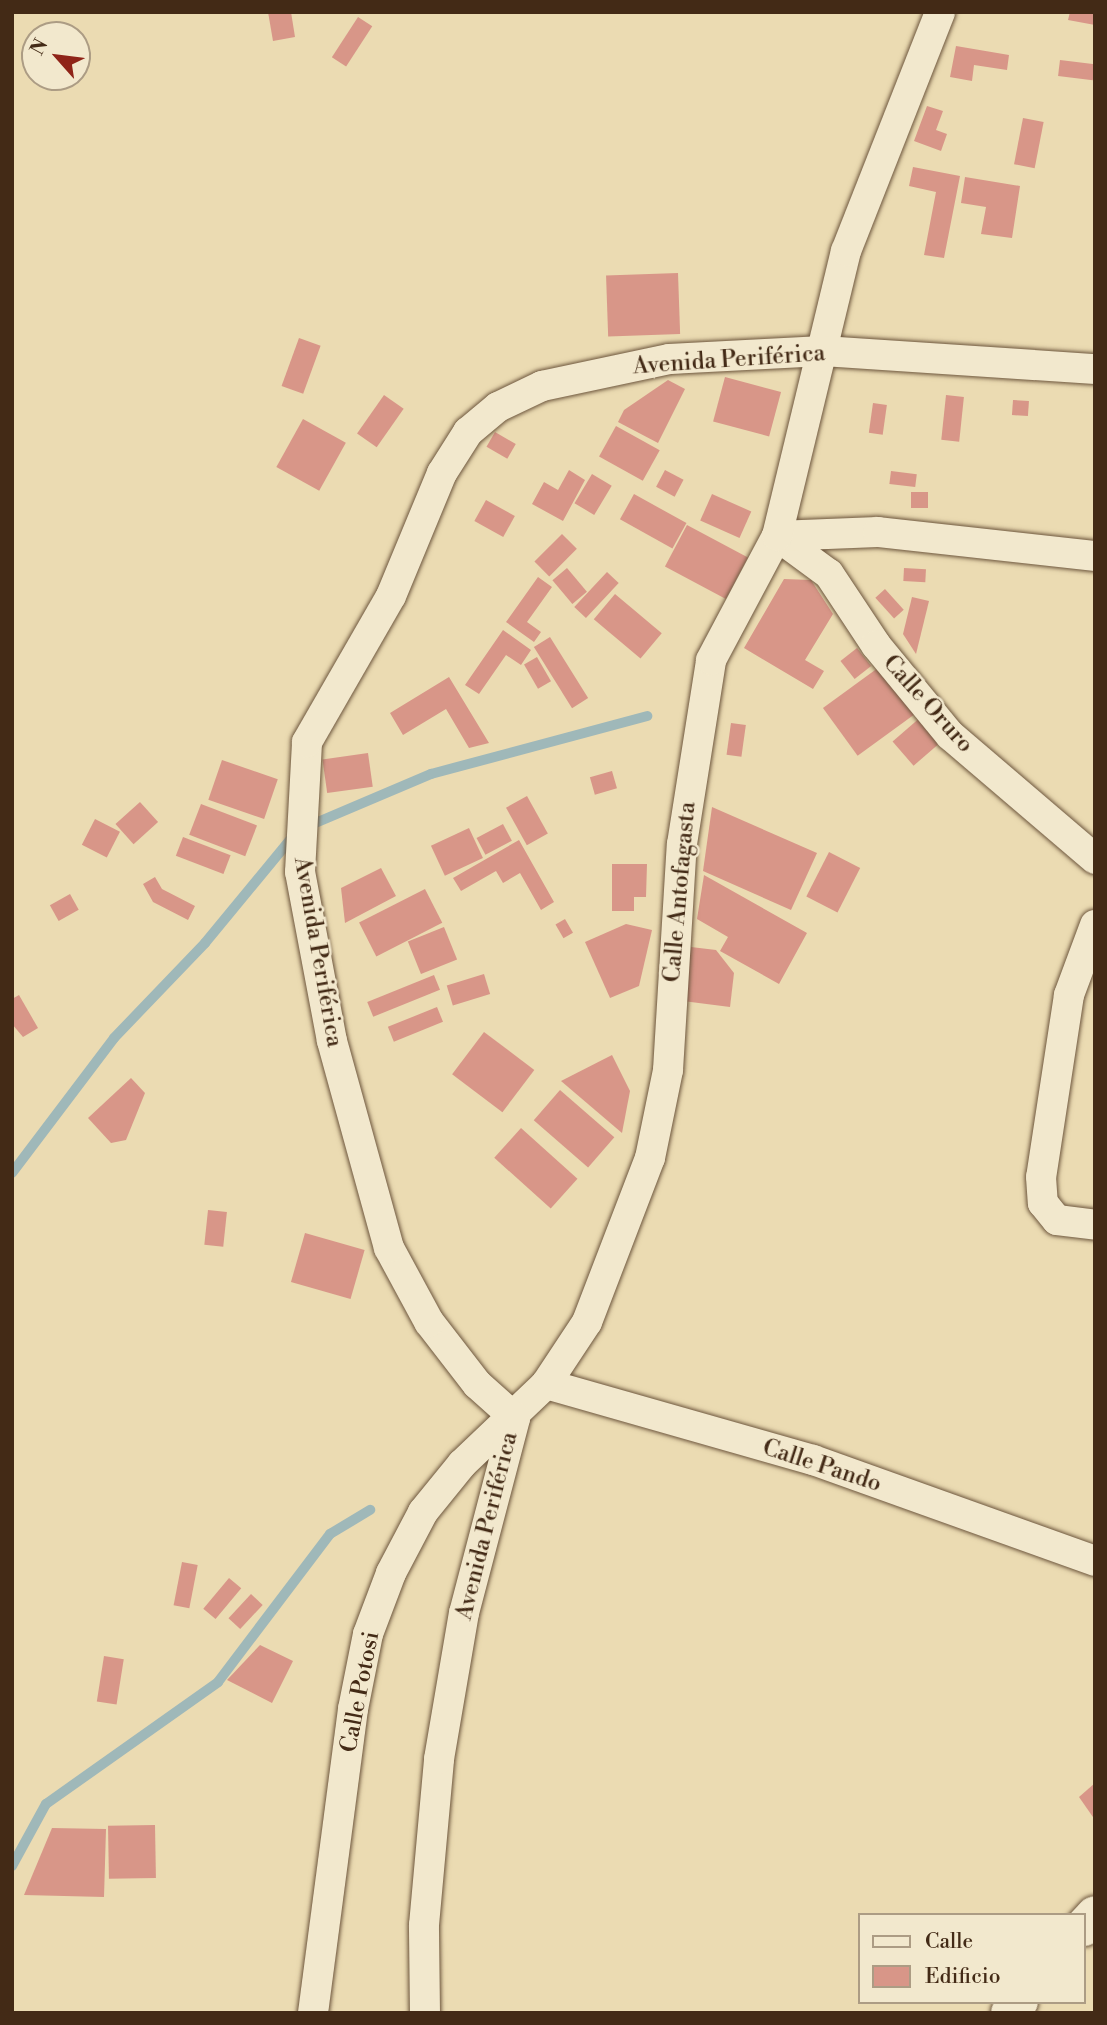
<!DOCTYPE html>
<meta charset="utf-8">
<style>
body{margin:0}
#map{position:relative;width:1107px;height:2025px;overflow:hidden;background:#ebdbb2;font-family:"Libre Bodoni",serif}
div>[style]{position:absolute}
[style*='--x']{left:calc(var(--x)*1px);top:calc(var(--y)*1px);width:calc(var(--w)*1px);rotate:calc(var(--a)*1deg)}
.stream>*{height:10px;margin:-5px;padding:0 5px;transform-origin:5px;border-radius:5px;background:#9fb8b9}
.building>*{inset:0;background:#d89688;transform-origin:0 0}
.roads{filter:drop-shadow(0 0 2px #6d563d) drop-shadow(0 0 2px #6d563d)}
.street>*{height:30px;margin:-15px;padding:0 15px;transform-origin:15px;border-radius:15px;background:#f2e8cd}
.secondary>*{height:38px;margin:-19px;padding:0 19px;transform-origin:19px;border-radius:19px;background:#f2e8cd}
span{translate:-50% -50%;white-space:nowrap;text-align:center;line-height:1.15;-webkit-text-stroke:5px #f2e8cd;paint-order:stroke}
.street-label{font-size:23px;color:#432a16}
.frame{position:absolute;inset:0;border:14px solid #432a16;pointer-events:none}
.legend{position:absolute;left:858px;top:1913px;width:228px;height:91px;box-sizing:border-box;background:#f2e8cd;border:2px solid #ac9c84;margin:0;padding:9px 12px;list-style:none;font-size:21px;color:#432a16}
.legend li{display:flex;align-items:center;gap:14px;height:35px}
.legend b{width:35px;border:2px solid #ac9c84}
.north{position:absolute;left:21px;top:21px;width:70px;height:70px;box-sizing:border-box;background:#f2e8cd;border:2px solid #ac9c84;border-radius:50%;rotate:298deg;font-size:19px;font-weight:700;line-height:28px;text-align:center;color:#432a16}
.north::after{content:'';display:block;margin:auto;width:24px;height:32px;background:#8f2418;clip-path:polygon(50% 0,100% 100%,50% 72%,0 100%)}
</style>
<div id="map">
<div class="stream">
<i style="--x:306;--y:827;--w:136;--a:-23"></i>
<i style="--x:431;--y:774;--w:224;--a:-15"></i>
<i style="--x:12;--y:1173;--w:169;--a:-52.9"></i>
<i style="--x:114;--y:1038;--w:132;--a:-46.2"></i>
<i style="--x:205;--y:943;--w:140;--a:-50.5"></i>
<i style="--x:12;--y:1866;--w:71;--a:-61.3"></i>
<i style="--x:46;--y:1804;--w:211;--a:-35.3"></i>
<i style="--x:218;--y:1682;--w:186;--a:-52.9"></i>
<i style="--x:330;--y:1534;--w:47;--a:-31"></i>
</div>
<div class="building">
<i style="clip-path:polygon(268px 12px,291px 12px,295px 37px,273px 41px)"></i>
<i style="clip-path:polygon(1070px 12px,1095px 12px,1095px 25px,1068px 20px)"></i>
<i style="left:358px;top:17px;width:17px;height:48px;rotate:33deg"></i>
<i style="clip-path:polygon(956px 46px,1009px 55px,1007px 70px,974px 65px,972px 81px,950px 77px)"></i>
<i style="left:1060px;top:60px;width:35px;height:16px;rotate:7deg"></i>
<i style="clip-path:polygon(927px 106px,943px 111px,936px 130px,947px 134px,941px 151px,914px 141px)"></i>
<i style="left:1023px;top:118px;width:21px;height:47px;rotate:11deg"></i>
<i style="clip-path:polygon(913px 167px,960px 176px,944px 258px,924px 255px,936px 192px,909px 186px)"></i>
<i style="clip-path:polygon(965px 177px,1020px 186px,1012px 238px,981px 234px,986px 207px,961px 203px)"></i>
<i style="left:678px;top:273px;width:61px;height:72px;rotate:88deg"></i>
<i style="left:299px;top:338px;width:23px;height:51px;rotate:20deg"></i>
<i style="left:725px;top:377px;width:58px;height:46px;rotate:15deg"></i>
<i style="clip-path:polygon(668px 380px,685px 389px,658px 443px,618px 422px,624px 410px)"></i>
<i style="left:384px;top:395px;width:24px;height:47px;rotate:35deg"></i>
<i style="left:946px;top:395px;width:18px;height:45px;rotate:6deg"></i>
<i style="left:1013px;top:400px;width:16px;height:15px;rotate:4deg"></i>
<i style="left:873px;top:403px;width:14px;height:30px;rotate:8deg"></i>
<i style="left:303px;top:419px;width:49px;height:55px;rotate:29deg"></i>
<i style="left:616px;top:426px;width:50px;height:35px;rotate:29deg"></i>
<i style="left:495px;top:432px;width:24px;height:17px;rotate:30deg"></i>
<i style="clip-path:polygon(569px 470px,585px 480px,563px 521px,532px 504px,544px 482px,558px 490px)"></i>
<i style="left:665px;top:470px;width:21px;height:19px;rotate:28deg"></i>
<i style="left:891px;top:471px;width:26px;height:13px;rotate:7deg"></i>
<i style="left:592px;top:474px;width:23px;height:34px;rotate:31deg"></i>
<i style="left:911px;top:492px;width:17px;height:16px"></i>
<i style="left:634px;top:494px;width:60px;height:29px;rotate:29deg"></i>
<i style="left:712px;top:494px;width:43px;height:29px;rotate:24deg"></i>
<i style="left:486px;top:500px;width:33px;height:24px;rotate:29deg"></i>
<i style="left:687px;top:525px;width:69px;height:47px;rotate:28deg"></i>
<i style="left:562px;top:534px;width:21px;height:39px;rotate:45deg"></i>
<i style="left:567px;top:568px;width:31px;height:19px;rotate:50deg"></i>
<i style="left:904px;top:568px;width:22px;height:13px;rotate:3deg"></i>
<i style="left:607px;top:572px;width:16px;height:48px;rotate:43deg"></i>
<i style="clip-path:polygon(538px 577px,552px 587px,527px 622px,541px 632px,534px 642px,506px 622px)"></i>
<i style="clip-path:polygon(784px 579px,811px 580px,833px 614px,805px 660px,824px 671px,813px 689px,744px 648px)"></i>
<i style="left:885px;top:589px;width:28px;height:13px;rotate:48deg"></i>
<i style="left:615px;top:594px;width:61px;height:33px;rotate:40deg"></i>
<i style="clip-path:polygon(912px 597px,929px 601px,916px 654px,903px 634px)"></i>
<i style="clip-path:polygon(503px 630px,531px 650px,521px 665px,506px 655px,479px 694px,465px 685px)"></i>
<i style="left:550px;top:637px;width:72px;height:19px;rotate:58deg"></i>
<i style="left:857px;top:648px;width:23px;height:21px;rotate:52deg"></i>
<i style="left:537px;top:657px;width:28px;height:15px;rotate:60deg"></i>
<i style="left:882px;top:665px;width:59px;height:73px;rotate:54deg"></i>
<i style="clip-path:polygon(449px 677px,489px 743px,469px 748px,446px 709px,403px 735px,390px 713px)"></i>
<i style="left:922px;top:716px;width:32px;height:39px;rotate:49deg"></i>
<i style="left:731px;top:723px;width:15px;height:32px;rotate:8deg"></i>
<i style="left:368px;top:753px;width:34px;height:46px;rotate:82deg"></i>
<i style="left:222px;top:760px;width:59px;height:42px;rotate:19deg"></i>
<i style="left:612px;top:771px;width:18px;height:23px;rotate:74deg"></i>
<i style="left:527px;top:796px;width:43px;height:24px;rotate:61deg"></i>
<i style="left:140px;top:802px;width:27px;height:33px;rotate:48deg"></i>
<i style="left:201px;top:804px;width:60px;height:33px;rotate:21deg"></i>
<i style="clip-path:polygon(712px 807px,817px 853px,791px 910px,703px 871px)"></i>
<i style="left:95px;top:819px;width:28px;height:29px;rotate:27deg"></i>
<i style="left:503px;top:824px;width:19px;height:30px;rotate:62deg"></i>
<i style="left:469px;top:828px;width:33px;height:42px;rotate:65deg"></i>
<i style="left:183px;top:837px;width:51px;height:20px;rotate:21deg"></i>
<i style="clip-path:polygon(519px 840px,554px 902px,541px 910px,520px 873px,503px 883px,496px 871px,461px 891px,453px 878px)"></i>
<i style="left:829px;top:852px;width:35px;height:50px;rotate:27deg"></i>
<i style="clip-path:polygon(612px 864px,647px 864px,646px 897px,634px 897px,634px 911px,612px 911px)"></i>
<i style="clip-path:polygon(381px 868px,396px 896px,345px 923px,341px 888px)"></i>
<i style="clip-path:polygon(704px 875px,807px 933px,779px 984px,720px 951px,728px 937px,697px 919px)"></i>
<i style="clip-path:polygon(155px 877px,162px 889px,195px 906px,188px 920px,153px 902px,143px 884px)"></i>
<i style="left:425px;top:889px;width:38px;height:74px;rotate:63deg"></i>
<i style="left:70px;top:894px;width:18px;height:23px;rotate:61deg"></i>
<i style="left:565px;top:919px;width:16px;height:11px;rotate:60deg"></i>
<i style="clip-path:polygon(626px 924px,652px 930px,639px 986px,610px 998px,585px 942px)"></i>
<i style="left:444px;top:927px;width:35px;height:39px;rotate:68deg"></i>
<i style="clip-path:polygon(691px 947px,716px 950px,734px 973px,730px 1007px,683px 1001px)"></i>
<i style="left:484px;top:974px;width:21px;height:39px;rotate:73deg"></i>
<i style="left:434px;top:975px;width:16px;height:72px;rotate:68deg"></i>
<i style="clip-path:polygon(19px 995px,38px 1028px,23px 1037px,12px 1024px,12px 999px)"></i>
<i style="left:437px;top:1007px;width:16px;height:53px;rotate:68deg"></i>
<i style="left:484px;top:1032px;width:63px;height:53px;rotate:37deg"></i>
<i style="clip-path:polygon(612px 1055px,630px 1091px,622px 1133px,561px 1081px)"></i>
<i style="clip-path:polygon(131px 1078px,145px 1093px,126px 1140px,111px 1143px,88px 1118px)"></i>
<i style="left:560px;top:1090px;width:72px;height:40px;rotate:41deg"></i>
<i style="left:521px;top:1128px;width:76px;height:40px;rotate:42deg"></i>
<i style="left:208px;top:1210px;width:19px;height:35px;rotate:6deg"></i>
<i style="left:305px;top:1233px;width:62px;height:51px;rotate:16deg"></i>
<i style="left:182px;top:1562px;width:16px;height:44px;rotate:11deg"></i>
<i style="left:229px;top:1578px;width:16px;height:40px;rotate:40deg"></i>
<i style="left:251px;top:1594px;width:16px;height:33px;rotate:43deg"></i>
<i style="clip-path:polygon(260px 1645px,293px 1661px,272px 1703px,227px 1680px)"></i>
<i style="left:104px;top:1656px;width:20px;height:46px;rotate:9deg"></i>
<i style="clip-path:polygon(1095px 1783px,1095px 1820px,1079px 1797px)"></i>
<i style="left:155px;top:1825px;width:53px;height:47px;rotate:89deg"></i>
<i style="clip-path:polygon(52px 1828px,106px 1829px,104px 1897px,24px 1895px)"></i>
</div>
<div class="roads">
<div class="street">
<i style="--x:777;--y:536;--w:64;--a:36.2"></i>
<i style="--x:829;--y:574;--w:85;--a:56.5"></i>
<i style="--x:876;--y:645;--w:117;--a:50.6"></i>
<i style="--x:950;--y:735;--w:191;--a:40.5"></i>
<i style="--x:777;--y:536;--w:101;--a:-2.3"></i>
<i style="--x:878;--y:532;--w:218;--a:6.3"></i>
<i style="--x:1095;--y:925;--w:75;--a:110.4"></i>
<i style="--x:1069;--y:995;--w:184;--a:98.7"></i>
<i style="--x:1041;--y:1177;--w:26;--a:86"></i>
<i style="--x:1043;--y:1203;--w:22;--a:51"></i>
<i style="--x:1057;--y:1220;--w:38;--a:7"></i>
<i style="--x:546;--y:1384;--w:278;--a:15.9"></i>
<i style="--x:813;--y:1460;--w:300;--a:19.7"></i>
<i style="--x:313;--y:2013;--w:307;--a:-82.5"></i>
<i style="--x:353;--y:1709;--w:76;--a:-78.7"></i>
<i style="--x:368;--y:1634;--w:65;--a:-69.3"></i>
<i style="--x:391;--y:1573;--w:69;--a:-62.3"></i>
<i style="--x:423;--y:1512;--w:62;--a:-50.9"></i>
<i style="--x:462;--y:1464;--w:116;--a:-43.6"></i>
<i style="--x:546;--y:1384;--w:74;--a:-56.5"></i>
<i style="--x:587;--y:1322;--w:176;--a:-69"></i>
<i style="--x:650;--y:1158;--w:90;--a:-78.4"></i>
<i style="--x:668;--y:1070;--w:226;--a:-86.5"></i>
<i style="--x:682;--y:844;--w:186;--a:-81"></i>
<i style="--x:711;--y:660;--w:140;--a:-62"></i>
<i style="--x:777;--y:536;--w:293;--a:-76.4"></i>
<i style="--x:846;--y:251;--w:257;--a:-68.5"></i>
<i style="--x:425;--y:2013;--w:88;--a:-90.7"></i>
<i style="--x:424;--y:1925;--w:167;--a:-84.8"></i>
<i style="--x:439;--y:1759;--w:148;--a:-80.3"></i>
<i style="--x:464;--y:1613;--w:202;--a:-75.3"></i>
<i style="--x:515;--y:1418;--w:51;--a:-138.2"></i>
<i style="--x:477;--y:1384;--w:78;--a:-127.7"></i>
<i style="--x:429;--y:1322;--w:84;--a:-118.4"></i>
<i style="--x:389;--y:1248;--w:215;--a:-105.4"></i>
<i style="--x:332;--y:1041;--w:172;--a:-100.7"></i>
<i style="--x:300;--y:872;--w:130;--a:-86.9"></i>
<i style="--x:307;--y:742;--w:168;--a:-60.1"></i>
<i style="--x:391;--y:596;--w:133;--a:-67.5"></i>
<i style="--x:442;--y:473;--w:49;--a:-57.6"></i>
<i style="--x:468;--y:432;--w:39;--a:-40"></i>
<i style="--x:498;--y:407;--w:49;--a:-25.5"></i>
<i style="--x:542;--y:386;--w:130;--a:-12"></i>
<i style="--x:669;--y:359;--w:154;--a:-3"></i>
<i style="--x:823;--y:351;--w:273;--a:3.8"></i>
</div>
<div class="secondary">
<i style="--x:1084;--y:1927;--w:16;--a:-47"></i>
<i style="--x:1010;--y:2013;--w:14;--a:-51"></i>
</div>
</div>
<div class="street-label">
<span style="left:729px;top:360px;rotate:-4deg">Avenida Periférica</span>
<span style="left:928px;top:704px;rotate:48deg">Calle Oruro</span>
<span style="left:680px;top:892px;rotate:-85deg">Calle Antofagasta</span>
<span style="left:318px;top:952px;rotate:80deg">Avenida Periférica</span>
<span style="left:822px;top:1466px;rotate:18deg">Calle Pando</span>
<span style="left:487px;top:1526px;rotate:-76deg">Avenida Periférica</span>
<span style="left:360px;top:1692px;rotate:-79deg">Calle Potosi</span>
</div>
<div class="frame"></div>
<ul class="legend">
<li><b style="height:9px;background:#f2e8cd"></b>Calle</li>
<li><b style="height:19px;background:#d89688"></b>Edificio</li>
</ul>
<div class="north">N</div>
</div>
